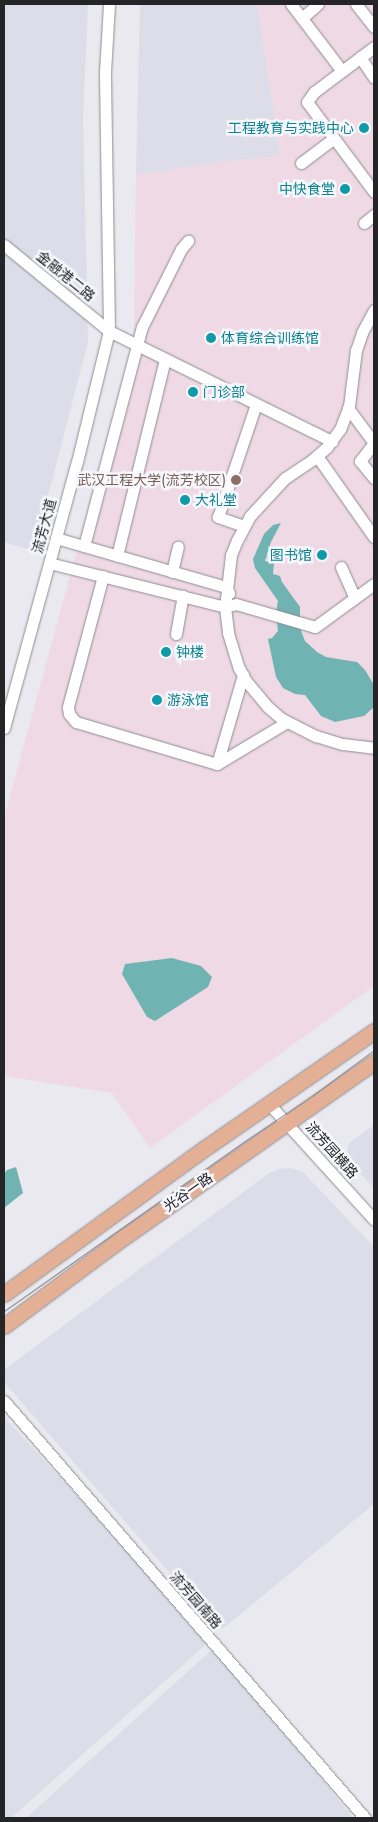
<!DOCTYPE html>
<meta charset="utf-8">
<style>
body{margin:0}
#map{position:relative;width:378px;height:1822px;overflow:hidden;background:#e9e9ef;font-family:Jost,"Noto Sans SC",sans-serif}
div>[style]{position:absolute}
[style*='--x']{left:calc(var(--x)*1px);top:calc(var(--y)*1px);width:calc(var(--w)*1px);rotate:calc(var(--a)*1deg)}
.built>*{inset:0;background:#dcdde9}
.education>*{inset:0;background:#efd9e5}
.water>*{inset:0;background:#70b3b3}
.roads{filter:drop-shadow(0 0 1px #8d8d92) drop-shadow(0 0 1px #8d8d92)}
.minor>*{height:11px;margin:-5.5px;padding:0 5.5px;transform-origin:5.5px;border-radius:5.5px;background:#fff}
.major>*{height:15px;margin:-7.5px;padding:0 7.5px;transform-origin:7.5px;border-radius:7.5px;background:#e3af95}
.tram>*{height:1px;margin:-0.5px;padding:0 0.5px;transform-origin:0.5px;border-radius:0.5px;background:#8e8e92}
.dots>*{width:14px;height:14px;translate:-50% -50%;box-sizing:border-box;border:2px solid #f6f7fc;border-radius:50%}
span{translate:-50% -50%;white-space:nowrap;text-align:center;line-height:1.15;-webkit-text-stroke:5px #f6f7fc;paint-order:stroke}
.culture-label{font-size:14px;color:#0d838f}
.right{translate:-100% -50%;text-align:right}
.left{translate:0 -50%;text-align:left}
.street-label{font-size:14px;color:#252527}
.education-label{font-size:14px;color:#785e54}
.frame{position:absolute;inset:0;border:5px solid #252527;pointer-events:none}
</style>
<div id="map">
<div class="built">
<i style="clip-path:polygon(4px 4px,88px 4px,83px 116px,88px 342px,37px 538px,31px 550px,4px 542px)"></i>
<i style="clip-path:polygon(140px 4px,258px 4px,280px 156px,218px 162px,136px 175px)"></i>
<i style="clip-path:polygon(374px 1125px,374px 1188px,352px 1165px,347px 1153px,349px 1143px)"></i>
<i style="clip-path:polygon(291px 1168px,303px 1172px,374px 1247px,374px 1504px,220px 1631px,4px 1382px,4px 1370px,269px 1173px,279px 1169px)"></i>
<i style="clip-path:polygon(4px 1417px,211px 1640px,11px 1818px,4px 1818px)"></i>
<i style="clip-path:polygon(216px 1646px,353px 1818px,26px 1818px)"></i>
</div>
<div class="education">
<i style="clip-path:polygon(258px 4px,374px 4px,374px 986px,150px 1148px,112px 1093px,4px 1076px,4px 818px,134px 341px,136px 175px,218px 162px,280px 156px)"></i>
</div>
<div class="water">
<i style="clip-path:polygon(281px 523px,271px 542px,265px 561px,274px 563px,273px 574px,280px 576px,282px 582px,300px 607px,300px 628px,305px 641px,317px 652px,326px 657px,357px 662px,365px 670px,374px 685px,374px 707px,364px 716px,335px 722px,321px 716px,305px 695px,295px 694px,283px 688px,276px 677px,268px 639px,272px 638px,278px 631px,276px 612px,278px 601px,255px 568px,253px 559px,264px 534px,273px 525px)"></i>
<i style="clip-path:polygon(172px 958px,201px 966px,212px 977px,208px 987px,155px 1021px,147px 1017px,122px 974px,125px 964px)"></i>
<i style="clip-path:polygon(16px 1167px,23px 1193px,4px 1208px,4px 1174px,7px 1170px)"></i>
</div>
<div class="roads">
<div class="minor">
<i style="--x:291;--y:4;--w:84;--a:52.7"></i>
<i style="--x:356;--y:4;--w:29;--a:52"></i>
<i style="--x:302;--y:18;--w:21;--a:-41"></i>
<i style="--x:374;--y:47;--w:75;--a:143.1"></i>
<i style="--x:314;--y:92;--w:12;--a:125"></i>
<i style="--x:307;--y:102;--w:112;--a:53.3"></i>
<i style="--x:360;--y:57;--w:25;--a:56"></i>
<i style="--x:301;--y:163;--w:40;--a:-37"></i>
<i style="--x:364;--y:223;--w:13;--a:-39"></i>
<i style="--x:4;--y:245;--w:136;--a:39.3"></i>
<i style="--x:109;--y:331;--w:249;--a:26.3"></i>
<i style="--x:374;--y:310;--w:26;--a:118"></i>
<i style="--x:362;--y:333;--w:18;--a:109"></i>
<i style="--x:356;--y:350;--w:56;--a:97.1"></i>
<i style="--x:349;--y:406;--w:25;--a:111"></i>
<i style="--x:340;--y:429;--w:22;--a:126"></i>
<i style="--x:327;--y:447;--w:20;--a:139"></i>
<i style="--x:312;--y:460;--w:32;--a:146"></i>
<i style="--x:285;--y:478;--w:52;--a:132.6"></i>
<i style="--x:250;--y:516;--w:27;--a:118"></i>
<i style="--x:237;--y:540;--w:16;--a:112"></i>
<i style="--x:231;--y:555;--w:52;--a:96.6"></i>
<i style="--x:225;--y:607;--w:26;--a:83"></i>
<i style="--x:228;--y:633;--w:37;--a:73"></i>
<i style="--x:239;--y:668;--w:15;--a:62"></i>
<i style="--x:246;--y:681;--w:34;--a:50"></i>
<i style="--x:268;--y:707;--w:18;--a:41"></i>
<i style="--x:282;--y:719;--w:38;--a:27"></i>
<i style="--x:316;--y:736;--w:28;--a:17"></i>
<i style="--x:343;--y:744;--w:31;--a:7"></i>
<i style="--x:348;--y:408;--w:44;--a:53.4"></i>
<i style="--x:374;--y:443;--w:23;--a:128"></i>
<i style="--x:360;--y:461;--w:22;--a:51"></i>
<i style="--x:317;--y:456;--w:99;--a:54.9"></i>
<i style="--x:244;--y:526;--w:28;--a:-161"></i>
<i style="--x:218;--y:517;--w:119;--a:-71.4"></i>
<i style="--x:56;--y:538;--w:177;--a:16.1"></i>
<i style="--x:226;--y:587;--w:7;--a:63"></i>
<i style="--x:84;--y:546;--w:227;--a:-75.2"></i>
<i style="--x:142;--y:327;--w:87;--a:-63.4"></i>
<i style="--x:181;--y:249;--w:11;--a:-49"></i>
<i style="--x:117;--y:556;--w:203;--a:-76.3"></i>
<i style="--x:49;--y:563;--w:181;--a:14"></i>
<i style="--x:225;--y:607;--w:11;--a:-15"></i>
<i style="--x:236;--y:604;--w:82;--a:16.2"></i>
<i style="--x:315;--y:627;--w:73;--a:-36.1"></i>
<i style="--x:341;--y:567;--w:34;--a:66"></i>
<i style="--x:172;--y:572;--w:26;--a:-77"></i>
<i style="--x:103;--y:576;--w:136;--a:105"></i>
<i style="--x:68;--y:707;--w:7;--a:82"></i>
<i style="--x:69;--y:714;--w:11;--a:49"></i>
<i style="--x:76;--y:722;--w:147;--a:16.6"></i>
<i style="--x:217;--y:764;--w:82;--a:-31"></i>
<i style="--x:176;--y:634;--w:39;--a:-80"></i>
<i style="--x:4;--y:728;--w:276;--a:-74.7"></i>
<i style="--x:77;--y:462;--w:135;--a:-76.3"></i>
<i style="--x:109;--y:331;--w:259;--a:-90.9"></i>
<i style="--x:105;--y:72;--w:68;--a:-86.6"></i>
<i style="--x:217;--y:764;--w:93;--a:-73.7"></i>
<i style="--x:269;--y:1104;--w:156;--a:47.8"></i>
<i style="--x:4;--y:1401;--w:552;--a:49.12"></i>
</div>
<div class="major">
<i style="--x:4;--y:1294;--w:252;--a:-36"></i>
<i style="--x:208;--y:1146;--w:202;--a:-34.7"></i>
<i style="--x:4;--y:1326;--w:141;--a:-36.6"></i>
<i style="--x:117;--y:1242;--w:314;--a:-35"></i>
</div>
</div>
<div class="tram">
<i style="--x:4;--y:1311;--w:291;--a:-35.2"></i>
<i style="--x:242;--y:1143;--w:84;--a:-33.9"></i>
<i style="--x:312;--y:1096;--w:77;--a:-36.6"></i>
</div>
<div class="dots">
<i style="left:364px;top:128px;background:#0f9aa8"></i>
<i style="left:345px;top:189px;background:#0f9aa8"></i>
<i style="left:211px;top:338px;background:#0f9aa8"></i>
<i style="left:193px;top:392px;background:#0f9aa8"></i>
<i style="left:236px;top:480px;background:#8d6e63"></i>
<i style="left:185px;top:500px;background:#0f9aa8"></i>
<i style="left:322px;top:555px;background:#0f9aa8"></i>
<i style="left:166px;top:652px;background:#0f9aa8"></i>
<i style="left:157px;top:700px;background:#0f9aa8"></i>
</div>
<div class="culture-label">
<span class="right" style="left:354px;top:128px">工程教育与实践中心</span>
<span class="right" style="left:335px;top:189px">中快食堂</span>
<span class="left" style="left:221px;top:338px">体育综合训练馆</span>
<span class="left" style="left:203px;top:392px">门诊部</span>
<span class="left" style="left:195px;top:500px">大礼堂</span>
<span class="right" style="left:312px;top:555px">图书馆</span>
<span class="left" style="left:176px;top:652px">钟楼</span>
<span class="left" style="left:167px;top:700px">游泳馆</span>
</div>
<div class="street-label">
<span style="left:66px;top:276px;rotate:39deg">金融港二路</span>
<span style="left:44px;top:526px;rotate:-75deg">流芳大道</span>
<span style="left:332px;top:1150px;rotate:48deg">流芳园横路</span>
<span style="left:188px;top:1192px;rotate:-35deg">光谷一路</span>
<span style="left:196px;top:1600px;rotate:49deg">流芳园南路</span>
</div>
<div class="education-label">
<span class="right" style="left:226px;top:480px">武汉工程大学(流芳校区)</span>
</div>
<div class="frame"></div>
</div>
